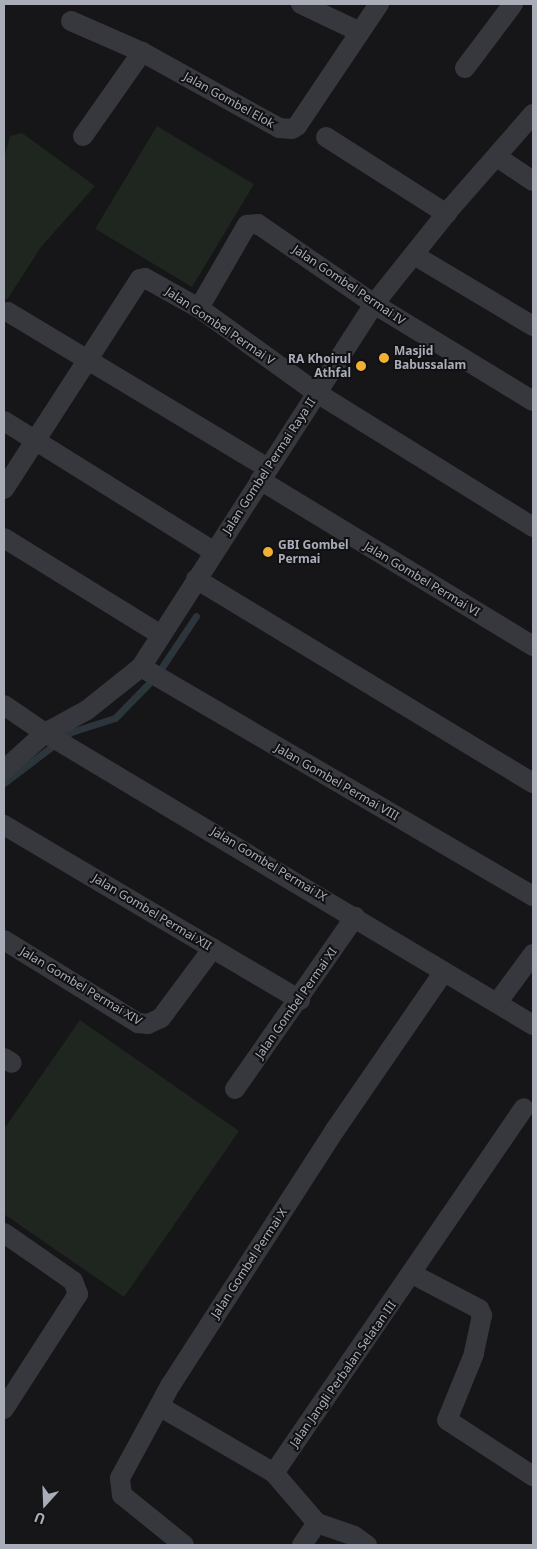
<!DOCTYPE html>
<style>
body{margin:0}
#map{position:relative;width:537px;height:1549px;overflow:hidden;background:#161618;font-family:"Noto Sans",sans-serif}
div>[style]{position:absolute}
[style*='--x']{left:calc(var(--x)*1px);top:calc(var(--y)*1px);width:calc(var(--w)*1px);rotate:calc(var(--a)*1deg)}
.green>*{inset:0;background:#1e261f;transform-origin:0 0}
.stream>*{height:7px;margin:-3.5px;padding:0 3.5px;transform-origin:3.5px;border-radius:3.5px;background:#2c353c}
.minor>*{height:20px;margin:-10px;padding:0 10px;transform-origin:10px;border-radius:10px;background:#37383d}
.dots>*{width:14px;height:14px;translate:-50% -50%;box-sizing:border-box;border:2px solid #111113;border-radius:50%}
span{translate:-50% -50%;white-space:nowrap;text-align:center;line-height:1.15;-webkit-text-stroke:4px #111113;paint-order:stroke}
.street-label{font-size:12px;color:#a8adb8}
.poi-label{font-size:12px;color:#a8adb8;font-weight:700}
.left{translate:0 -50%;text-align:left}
.right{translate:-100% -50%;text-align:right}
.frame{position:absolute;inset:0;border:5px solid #a8adb8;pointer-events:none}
.north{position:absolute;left:20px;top:1479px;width:50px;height:50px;-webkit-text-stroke:4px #111113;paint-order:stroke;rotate:200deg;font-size:14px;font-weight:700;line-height:20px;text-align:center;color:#a8adb8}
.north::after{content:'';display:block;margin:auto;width:18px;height:22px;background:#a8adb8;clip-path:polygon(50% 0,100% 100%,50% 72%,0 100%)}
</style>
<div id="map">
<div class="green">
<i style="left:157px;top:126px;width:113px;height:120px;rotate:31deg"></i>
<i style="clip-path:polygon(22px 133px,95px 186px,41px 247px,7px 300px,4px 298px,4px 159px,10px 136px)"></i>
<i style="clip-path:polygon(80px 1020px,239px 1131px,124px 1297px,4px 1214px,4px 1129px)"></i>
</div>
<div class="stream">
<i style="--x:4;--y:783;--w:84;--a:-37.3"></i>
<i style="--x:71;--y:732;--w:46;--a:-17.7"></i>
<i style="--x:115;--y:718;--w:59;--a:-45.7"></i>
<i style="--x:156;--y:676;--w:72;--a:-56.3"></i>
</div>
<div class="minor">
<i style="--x:301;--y:4;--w:65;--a:25.4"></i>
<i style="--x:71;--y:21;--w:77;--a:23.6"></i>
<i style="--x:465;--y:68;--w:80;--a:-53.1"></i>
<i style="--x:83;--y:136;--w:103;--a:-54.9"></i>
<i style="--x:142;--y:52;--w:157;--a:29"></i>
<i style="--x:279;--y:128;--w:13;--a:4"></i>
<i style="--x:292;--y:129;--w:6;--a:-31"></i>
<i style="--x:297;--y:126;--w:147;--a:-56.1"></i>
<i style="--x:326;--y:137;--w:143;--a:32.5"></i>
<i style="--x:497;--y:157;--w:43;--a:33.7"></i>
<i style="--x:414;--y:255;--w:139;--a:30.8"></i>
<i style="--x:199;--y:308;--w:96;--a:-60"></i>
<i style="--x:247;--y:225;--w:11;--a:-5"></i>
<i style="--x:258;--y:224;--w:141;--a:34.6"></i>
<i style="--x:374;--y:304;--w:186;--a:31.4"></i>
<i style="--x:8;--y:312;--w:303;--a:31"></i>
<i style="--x:4;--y:421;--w:246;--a:31.9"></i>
<i style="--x:260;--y:480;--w:320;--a:31.3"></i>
<i style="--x:4;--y:489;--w:250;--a:-57.1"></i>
<i style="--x:140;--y:279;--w:5;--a:-11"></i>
<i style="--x:145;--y:278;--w:62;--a:29.1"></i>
<i style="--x:199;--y:308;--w:145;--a:35.8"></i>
<i style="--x:317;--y:393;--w:254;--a:31.8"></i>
<i style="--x:4;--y:538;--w:185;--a:31.7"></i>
<i style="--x:196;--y:579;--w:394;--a:31.2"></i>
<i style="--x:141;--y:667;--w:454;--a:30.3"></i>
<i style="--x:4;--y:705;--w:50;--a:34.3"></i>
<i style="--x:45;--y:733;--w:569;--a:30.89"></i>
<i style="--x:4;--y:770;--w:55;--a:-42.1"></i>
<i style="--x:45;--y:733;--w:48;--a:-28.7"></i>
<i style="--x:87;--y:710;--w:69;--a:-38.5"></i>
<i style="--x:141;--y:667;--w:431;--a:-57.3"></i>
<i style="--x:374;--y:304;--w:120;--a:-51.4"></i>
<i style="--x:449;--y:210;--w:128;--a:-48.8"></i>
<i style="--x:4;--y:825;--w:344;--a:30.6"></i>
<i style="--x:4;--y:940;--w:158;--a:31.8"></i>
<i style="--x:138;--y:1023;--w:10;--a:6"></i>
<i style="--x:148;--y:1024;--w:14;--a:-25"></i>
<i style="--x:161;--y:1018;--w:87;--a:-53.4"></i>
<i style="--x:497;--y:1003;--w:61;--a:-53.7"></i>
<i style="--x:4;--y:1058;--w:9;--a:32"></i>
<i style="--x:235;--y:1089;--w:210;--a:-55.1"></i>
<i style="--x:4;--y:1233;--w:84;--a:34.8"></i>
<i style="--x:73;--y:1281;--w:14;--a:69"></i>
<i style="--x:78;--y:1294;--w:137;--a:122.8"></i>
<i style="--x:412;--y:1274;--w:76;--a:27.6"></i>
<i style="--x:479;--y:1309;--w:7;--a:63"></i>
<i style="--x:482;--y:1315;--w:40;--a:102"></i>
<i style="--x:474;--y:1354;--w:71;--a:112.2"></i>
<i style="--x:447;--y:1420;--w:103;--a:33.1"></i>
<i style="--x:159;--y:1406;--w:133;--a:30.2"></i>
<i style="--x:274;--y:1473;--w:66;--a:49.3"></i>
<i style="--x:317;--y:1523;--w:39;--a:19"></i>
<i style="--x:354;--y:1536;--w:16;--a:35"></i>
<i style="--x:274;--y:1473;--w:442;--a:-55.6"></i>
<i style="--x:184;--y:1545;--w:80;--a:-141.1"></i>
<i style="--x:122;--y:1495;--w:17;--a:-97"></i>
<i style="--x:120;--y:1478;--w:105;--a:-61.5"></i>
<i style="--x:170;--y:1386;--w:305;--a:-57.2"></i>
<i style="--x:335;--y:1130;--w:191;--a:-55.5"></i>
<i style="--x:302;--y:1545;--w:27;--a:-56"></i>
</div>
<div class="dots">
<i style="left:384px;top:358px;background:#f2b134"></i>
<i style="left:361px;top:366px;background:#f2b134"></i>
<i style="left:268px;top:552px;background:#f2b134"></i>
</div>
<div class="street-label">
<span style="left:229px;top:100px;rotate:29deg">Jalan Gombel Elok</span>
<span style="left:349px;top:285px;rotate:34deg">Jalan Gombel Permai IV</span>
<span style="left:220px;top:326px;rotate:34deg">Jalan Gombel Permai V</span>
<span style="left:269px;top:466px;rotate:-57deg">Jalan Gombel Permai Raya II</span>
<span style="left:422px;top:579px;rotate:31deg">Jalan Gombel Permai VI</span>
<span style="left:337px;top:782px;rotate:30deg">Jalan Gombel Permai VIII</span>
<span style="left:269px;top:864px;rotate:31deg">Jalan Gombel Permai IX</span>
<span style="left:152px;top:912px;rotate:31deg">Jalan Gombel Permai XII</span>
<span style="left:81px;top:986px;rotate:31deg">Jalan Gombel Permai XIV</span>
<span style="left:296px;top:1003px;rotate:-55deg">Jalan Gombel Permai XI</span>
<span style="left:249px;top:1263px;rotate:-57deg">Jalan Gombel Permai X</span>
<span style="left:343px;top:1374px;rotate:-55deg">Jalan Jangli Perbalan Selatan III</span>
</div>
<div class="poi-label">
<span class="left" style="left:394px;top:358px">Masjid<br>Babussalam</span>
<span class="right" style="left:351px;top:366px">RA Khoirul<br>Athfal</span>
<span class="left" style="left:278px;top:552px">GBI Gombel<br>Permai</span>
</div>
<div class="frame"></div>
<div class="north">U</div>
</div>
